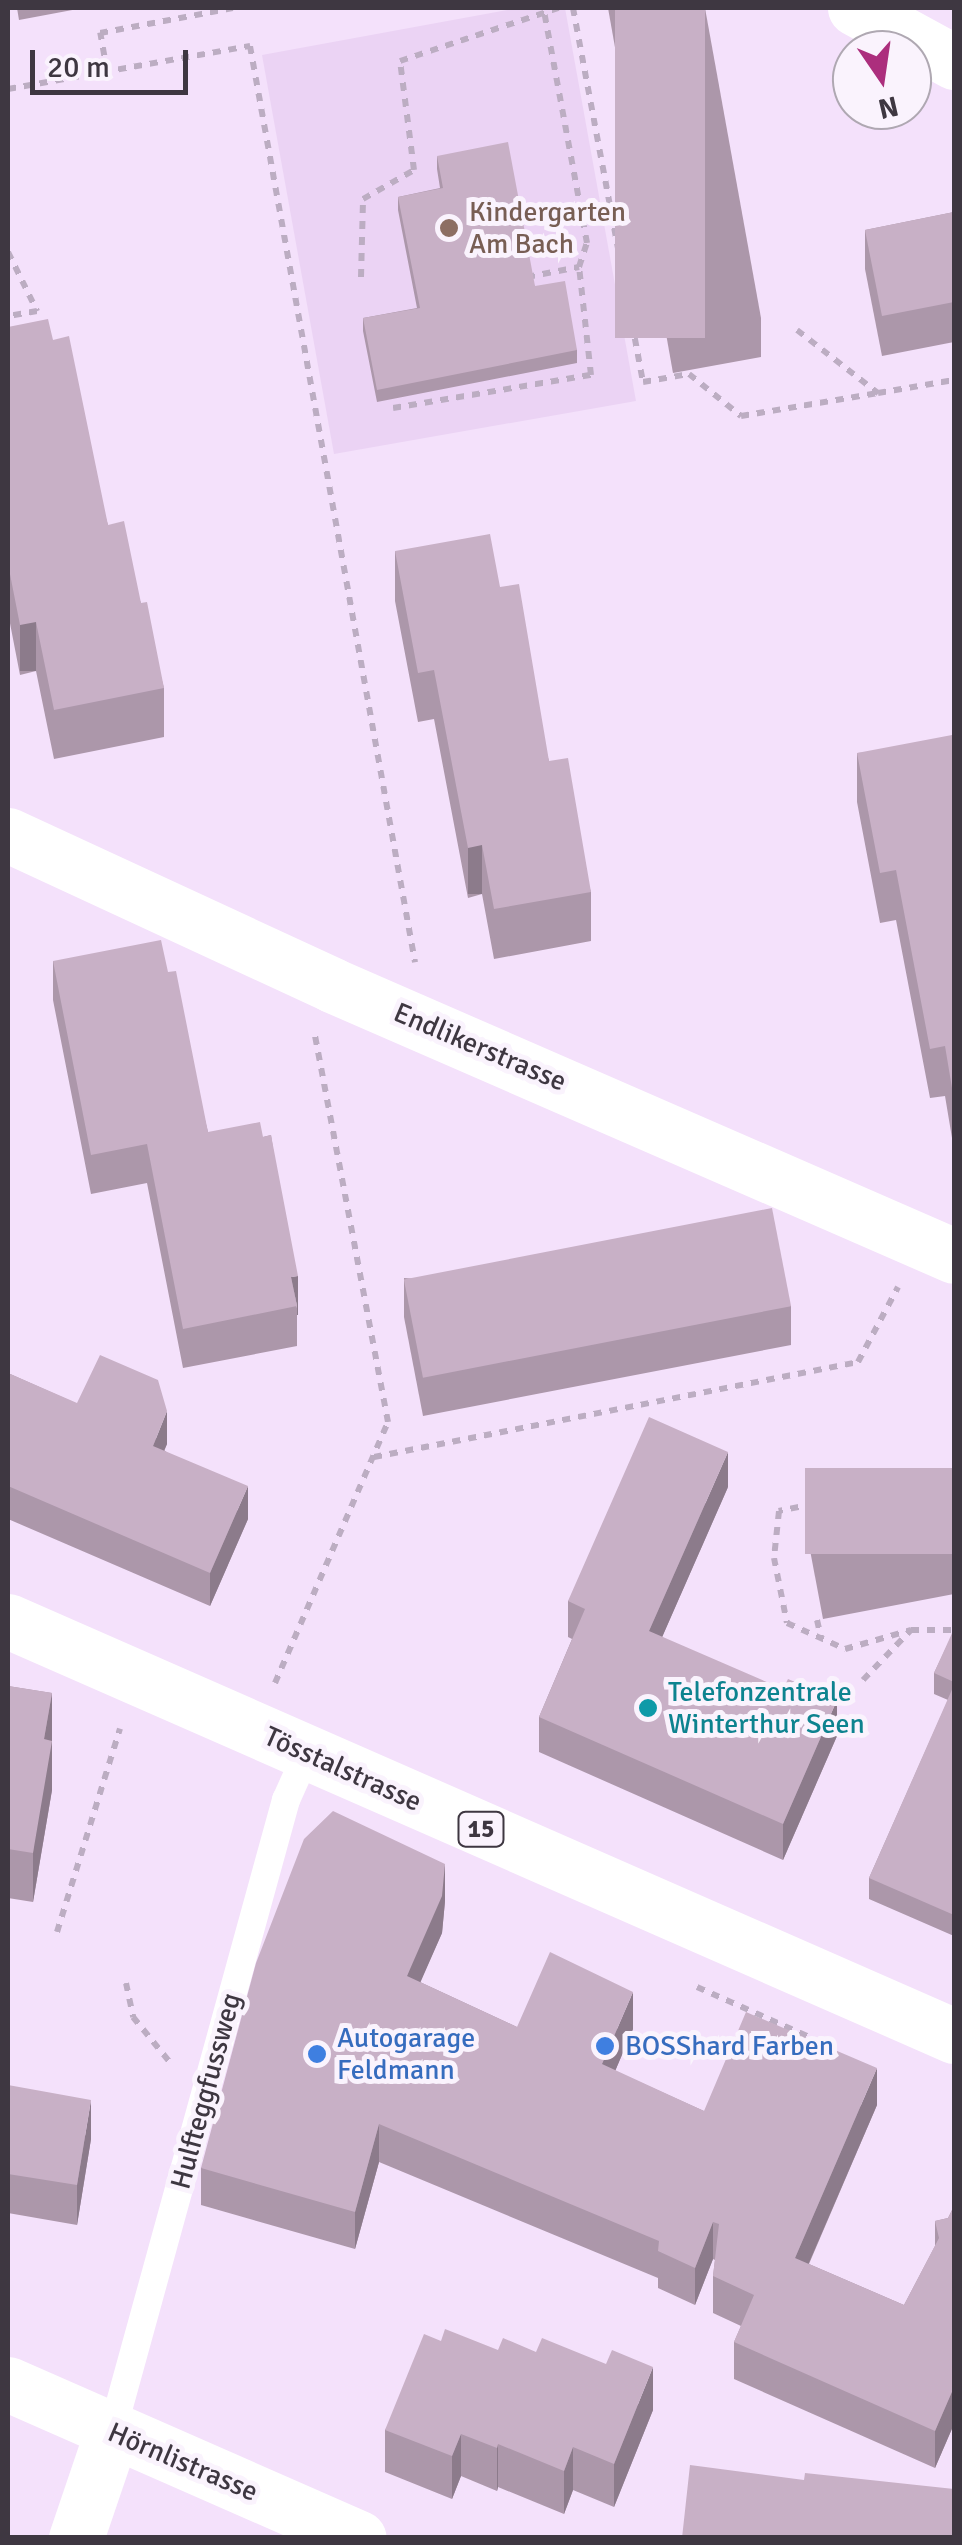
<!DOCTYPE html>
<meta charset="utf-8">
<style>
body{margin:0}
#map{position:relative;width:962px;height:2545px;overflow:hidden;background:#f4e1fb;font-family:Signika,sans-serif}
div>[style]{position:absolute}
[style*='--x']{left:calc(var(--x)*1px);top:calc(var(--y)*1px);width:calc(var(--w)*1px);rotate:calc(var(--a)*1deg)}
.built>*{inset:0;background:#ebd3f4}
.path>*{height:6px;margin-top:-3px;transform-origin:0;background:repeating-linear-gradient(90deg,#bcadc2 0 8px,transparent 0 16px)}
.service>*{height:28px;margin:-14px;padding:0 14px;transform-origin:14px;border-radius:14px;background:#fff}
.minor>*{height:55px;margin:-27.5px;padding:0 27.5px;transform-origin:27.5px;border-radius:27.5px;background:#fff}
.primary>*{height:55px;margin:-27.5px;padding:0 27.5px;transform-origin:27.5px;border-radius:27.5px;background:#fff}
.wall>*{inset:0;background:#ac97aa}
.shaded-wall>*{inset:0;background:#8c7b8b;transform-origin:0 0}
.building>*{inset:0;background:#c8b0c6;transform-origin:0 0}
.dots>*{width:28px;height:28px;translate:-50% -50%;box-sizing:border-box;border:5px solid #faf3fd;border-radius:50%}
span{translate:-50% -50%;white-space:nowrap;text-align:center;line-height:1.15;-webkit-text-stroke:10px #faf3fd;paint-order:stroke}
.shield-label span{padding:2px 8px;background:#faf3fd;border:2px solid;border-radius:8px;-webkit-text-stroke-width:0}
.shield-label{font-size:25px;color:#3e3741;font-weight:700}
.education-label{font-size:28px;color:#785e54}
.left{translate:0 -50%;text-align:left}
.street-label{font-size:28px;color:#3e3741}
.culture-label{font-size:28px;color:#0d838f}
.shop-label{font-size:28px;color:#366cbe}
.frame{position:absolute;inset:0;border:10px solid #3e3741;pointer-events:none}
.north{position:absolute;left:832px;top:30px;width:100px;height:100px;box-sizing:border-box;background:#faf3fd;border:2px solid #afa8b2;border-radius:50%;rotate:167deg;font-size:28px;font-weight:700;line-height:40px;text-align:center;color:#3e3741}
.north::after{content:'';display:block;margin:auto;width:35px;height:45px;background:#ac2e7d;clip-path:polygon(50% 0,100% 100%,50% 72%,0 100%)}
.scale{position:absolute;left:30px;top:50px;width:158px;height:45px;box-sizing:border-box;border:5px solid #3e3741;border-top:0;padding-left:12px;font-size:30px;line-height:35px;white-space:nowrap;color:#3e3741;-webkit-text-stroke:8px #faf3fd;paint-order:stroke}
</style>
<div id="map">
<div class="built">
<i style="clip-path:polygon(518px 8px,565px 8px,636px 401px,334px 454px,262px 55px)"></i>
</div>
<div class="path">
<i style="--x:573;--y:8;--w:380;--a:79.4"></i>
<i style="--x:643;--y:382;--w:47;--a:-9.9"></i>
<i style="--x:689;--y:374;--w:67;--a:38.9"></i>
<i style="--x:741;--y:416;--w:139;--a:-9.5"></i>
<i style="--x:107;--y:71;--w:39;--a:-100"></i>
<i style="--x:100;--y:33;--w:135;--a:-10.6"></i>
<i style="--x:8;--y:89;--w:246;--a:-10.1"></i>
<i style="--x:250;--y:46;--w:931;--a:79.79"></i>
<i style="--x:8;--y:252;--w:66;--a:63.8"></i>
<i style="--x:37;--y:311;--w:29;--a:170"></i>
<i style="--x:361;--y:277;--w:78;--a:-88.5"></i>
<i style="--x:363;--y:199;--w:59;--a:-29.6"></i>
<i style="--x:414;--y:170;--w:110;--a:-97.3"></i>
<i style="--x:400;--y:61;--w:167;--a:-18.5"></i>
<i style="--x:527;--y:277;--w:53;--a:-10.9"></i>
<i style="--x:579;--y:267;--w:25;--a:-72"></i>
<i style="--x:587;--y:243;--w:235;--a:-100.5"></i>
<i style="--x:797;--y:330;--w:103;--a:37.9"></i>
<i style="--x:878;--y:393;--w:77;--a:-9.7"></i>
<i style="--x:393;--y:408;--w:201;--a:-9.5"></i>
<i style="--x:591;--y:375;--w:109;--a:-96.3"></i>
<i style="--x:374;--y:1457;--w:493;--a:-11.1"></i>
<i style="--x:858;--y:1362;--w:85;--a:-61.9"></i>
<i style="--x:814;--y:1504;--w:36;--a:169"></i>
<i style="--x:779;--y:1511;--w:47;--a:96.1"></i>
<i style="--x:774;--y:1558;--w:66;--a:78.7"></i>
<i style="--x:787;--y:1623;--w:64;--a:24.1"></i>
<i style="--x:845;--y:1649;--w:69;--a:-16.1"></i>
<i style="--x:817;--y:1620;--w:18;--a:77"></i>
<i style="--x:863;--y:1680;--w:69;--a:-46.2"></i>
<i style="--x:911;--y:1630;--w:43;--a:0"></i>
<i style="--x:275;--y:1683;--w:284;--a:-66.6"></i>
<i style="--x:388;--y:1422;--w:393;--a:-100.7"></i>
<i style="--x:57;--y:1932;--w:213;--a:-72.8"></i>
<i style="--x:126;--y:1983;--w:35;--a:78"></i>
<i style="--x:133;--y:2017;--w:63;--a:50.8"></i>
<i style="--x:697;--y:1987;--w:128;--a:24"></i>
</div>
<div class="service">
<i style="--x:112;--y:2432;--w:656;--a:-74.61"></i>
<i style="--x:286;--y:1800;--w:51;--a:-65.9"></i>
</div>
<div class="minor">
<i style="--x:855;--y:8;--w:113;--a:28.6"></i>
<i style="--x:8;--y:835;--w:357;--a:24.8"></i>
<i style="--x:332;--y:985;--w:678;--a:23.54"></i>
<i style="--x:8;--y:2384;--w:383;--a:23.7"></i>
<i style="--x:76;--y:2538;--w:112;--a:-71.2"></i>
</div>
<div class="primary">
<i style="--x:8;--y:1621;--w:1033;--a:23.69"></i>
</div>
<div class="wall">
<i style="clip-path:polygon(17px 8px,83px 8px,19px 20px)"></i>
<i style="clip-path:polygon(608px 8px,705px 8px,761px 318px,761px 357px,673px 373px)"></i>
<i style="clip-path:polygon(437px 156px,535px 286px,577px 350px,577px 363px,377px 402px,363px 331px,363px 318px,417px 308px,398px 210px,398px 197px,440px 188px,437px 169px)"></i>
<i style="clip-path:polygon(954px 212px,954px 342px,882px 356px,865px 269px,865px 230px)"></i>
<i style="clip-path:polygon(8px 327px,53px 340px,108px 525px,141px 603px,164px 688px,164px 737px,54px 759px,36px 671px,20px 675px,8px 613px)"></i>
<i style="clip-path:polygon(395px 551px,500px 587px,549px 761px,591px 892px,591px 941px,494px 959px,482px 894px,468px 898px,434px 719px,418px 722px,395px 601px)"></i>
<i style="clip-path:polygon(954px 747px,954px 1150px,945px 1096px,930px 1098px,896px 920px,880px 923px,857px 802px,857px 753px)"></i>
<i style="clip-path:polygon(53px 961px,168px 972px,208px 1132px,263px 1137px,271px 1135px,298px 1315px,297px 1315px,297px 1346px,183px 1368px,147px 1183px,91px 1194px,53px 1000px)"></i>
<i style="clip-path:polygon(404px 1278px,791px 1306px,791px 1345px,423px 1416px,404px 1317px)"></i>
<i style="clip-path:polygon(8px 1373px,167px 1444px,164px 1450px,248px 1519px,210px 1606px,8px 1519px)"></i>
<i style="clip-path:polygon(954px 1468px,954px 1594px,823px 1619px,807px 1534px,807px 1495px)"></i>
<i style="clip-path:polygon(728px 1487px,662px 1637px,837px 1736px,783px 1860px,539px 1752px,539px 1717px,572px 1639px,568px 1637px,568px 1601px)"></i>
<i style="clip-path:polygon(954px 1631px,954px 1936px,869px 1899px,869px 1878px,948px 1700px,934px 1694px,934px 1673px)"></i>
<i style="clip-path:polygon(8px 1686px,52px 1693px,52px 1790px,33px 1902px,8px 1898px)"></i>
<i style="clip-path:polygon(445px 1901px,442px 1933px,420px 1982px,517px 2027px,633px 2029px,615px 2071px,704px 2111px,877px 2105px,809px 2264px,904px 2305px,935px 2246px,935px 2221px,948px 2218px,954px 2206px,954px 2424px,935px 2468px,734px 2379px,734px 2342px,741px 2326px,713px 2313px,713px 2276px,715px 2260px,713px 2259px,695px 2305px,658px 2288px,658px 2278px,379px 2162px,355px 2249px,201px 2205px,201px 2168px)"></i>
<i style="clip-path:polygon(8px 2085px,91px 2139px,77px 2225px,8px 2213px)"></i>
<i style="clip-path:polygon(441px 2341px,653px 2410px,614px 2507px,573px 2490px,564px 2514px,498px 2487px,497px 2491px,461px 2476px,452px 2499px,385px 2472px,385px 2430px)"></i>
</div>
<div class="shaded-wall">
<i style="left:36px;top:622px;width:49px;height:16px;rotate:90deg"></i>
<i style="left:482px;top:845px;width:49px;height:14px;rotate:90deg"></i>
<i style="clip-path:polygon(298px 1276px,298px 1315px,297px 1315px,297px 1306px,291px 1277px)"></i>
<i style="clip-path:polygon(167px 1411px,167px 1444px,153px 1478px,153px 1446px)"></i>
<i style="clip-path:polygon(728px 1452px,728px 1487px,649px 1667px,649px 1631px)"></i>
<i style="clip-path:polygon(248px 1486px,248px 1519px,210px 1606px,210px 1573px)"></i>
<i style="clip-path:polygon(52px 1693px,52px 1790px,33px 1902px,33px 1853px,44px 1739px)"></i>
<i style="clip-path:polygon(837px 1700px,837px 1736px,783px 1860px,783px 1824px)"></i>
<i style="clip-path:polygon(445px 1864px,445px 1901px,442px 1933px,407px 2013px,407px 1976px)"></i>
<i style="clip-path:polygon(633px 1992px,633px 2029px,602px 2102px,602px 2064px)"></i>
<i style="clip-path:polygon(877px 2068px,877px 2105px,795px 2295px,795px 2258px)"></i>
<i style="clip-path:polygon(91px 2100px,91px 2139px,77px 2225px,77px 2185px)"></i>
<i style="clip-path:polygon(379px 2124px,379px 2162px,355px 2249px,355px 2212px)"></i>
<i style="clip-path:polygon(713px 2222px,713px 2259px,695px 2305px,695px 2268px)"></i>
<i style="clip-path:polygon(653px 2367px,653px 2410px,614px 2507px,614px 2464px)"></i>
<i style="clip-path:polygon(954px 2387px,954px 2424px,935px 2468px,935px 2431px)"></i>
<i style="clip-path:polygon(461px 2434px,461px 2476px,452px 2499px,452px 2456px)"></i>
<i style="clip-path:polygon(498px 2444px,498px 2487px,497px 2491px,497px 2448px)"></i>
<i style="clip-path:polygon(573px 2447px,573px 2490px,564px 2514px,564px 2471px)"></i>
</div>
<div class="building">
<i style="left:615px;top:8px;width:90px;height:330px"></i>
<i style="clip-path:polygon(508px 142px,535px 286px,565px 281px,577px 350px,377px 390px,363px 318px,420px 308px,398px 197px,443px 188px,437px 156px)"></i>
<i style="clip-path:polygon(954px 212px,954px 302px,882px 316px,865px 230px)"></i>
<i style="clip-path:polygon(48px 319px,53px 340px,69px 336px,108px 525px,124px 521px,141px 603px,147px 602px,164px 688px,54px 710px,36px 622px,20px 625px,8px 564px,8px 327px)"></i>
<i style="clip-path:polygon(490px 534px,500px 587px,519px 584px,549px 761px,568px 758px,591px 892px,494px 909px,482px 845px,468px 848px,434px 670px,418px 673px,395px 551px)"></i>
<i style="clip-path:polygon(952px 735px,954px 747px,954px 1100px,945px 1046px,930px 1049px,896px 870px,880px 873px,857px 753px)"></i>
<i style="clip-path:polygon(161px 940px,168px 972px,176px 971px,208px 1132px,260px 1122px,263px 1137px,271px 1135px,298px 1276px,291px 1277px,297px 1306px,183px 1329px,147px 1144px,91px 1155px,53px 961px)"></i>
<i style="left:772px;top:1208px;width:100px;height:375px;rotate:79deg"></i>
<i style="clip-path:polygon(100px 1355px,158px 1380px,167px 1411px,153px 1446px,248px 1486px,210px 1573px,8px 1486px,8px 1373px,77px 1403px)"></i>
<i style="clip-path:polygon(649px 1417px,728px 1452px,649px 1631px,783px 1689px,788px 1679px,837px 1700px,783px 1824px,539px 1717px,585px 1609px,568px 1601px)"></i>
<i style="left:954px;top:1468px;width:86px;height:149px;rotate:90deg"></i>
<i style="clip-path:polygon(953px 1631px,954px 1631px,954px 1682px,934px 1673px)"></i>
<i style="clip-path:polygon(954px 1685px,954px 1915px,869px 1878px)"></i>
<i style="clip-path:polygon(8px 1686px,52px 1693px,44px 1739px,52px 1741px,33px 1853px,8px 1849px)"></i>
<i style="clip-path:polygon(333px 1811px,445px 1864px,442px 1896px,407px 1976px,517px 2027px,550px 1952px,633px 1992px,602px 2064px,704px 2111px,746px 2012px,877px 2068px,795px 2258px,904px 2305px,939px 2238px,935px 2221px,948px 2218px,954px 2206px,954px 2387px,935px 2431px,734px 2342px,754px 2295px,713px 2276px,719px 2224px,713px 2222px,695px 2268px,658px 2251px,659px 2241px,379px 2124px,355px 2212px,201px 2168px,256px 1963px,304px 1839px)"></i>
<i style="clip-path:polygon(8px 2085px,91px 2100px,77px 2185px,8px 2174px)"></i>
<i style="clip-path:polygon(445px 2329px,498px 2350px,503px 2338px,536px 2352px,542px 2338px,606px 2364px,612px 2350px,653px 2367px,614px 2464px,573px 2447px,564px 2471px,498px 2444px,497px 2448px,461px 2434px,452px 2456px,385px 2430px,424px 2334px,441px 2341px)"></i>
<i style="clip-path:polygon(690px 2465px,804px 2480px,805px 2473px,954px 2489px,954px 2538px,682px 2538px)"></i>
</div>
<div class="dots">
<i style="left:449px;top:228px;background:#8d6e63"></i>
<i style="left:648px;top:1708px;background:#0f9aa8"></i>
<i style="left:605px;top:2046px;background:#3f7fe0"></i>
<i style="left:317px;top:2054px;background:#3f7fe0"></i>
</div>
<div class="shield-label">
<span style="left:481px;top:1829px">15</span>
</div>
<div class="education-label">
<span class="left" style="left:469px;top:228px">Kindergarten<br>Am Bach</span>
</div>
<div class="street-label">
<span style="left:480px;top:1047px;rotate:23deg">Endlikerstrasse</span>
<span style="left:343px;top:1769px;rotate:24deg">Tösstalstrasse</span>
<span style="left:206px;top:2091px;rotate:-75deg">Hulfteggfussweg</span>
<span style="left:183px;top:2462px;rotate:23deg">Hörnlistrasse</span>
</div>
<div class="culture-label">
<span class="left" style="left:668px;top:1708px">Telefonzentrale<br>Winterthur Seen</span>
</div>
<div class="shop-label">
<span class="left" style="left:337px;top:2054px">Autogarage<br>Feldmann</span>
<span class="left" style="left:625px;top:2046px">BOSShard Farben</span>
</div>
<div class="frame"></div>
<div class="north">N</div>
<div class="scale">20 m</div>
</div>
